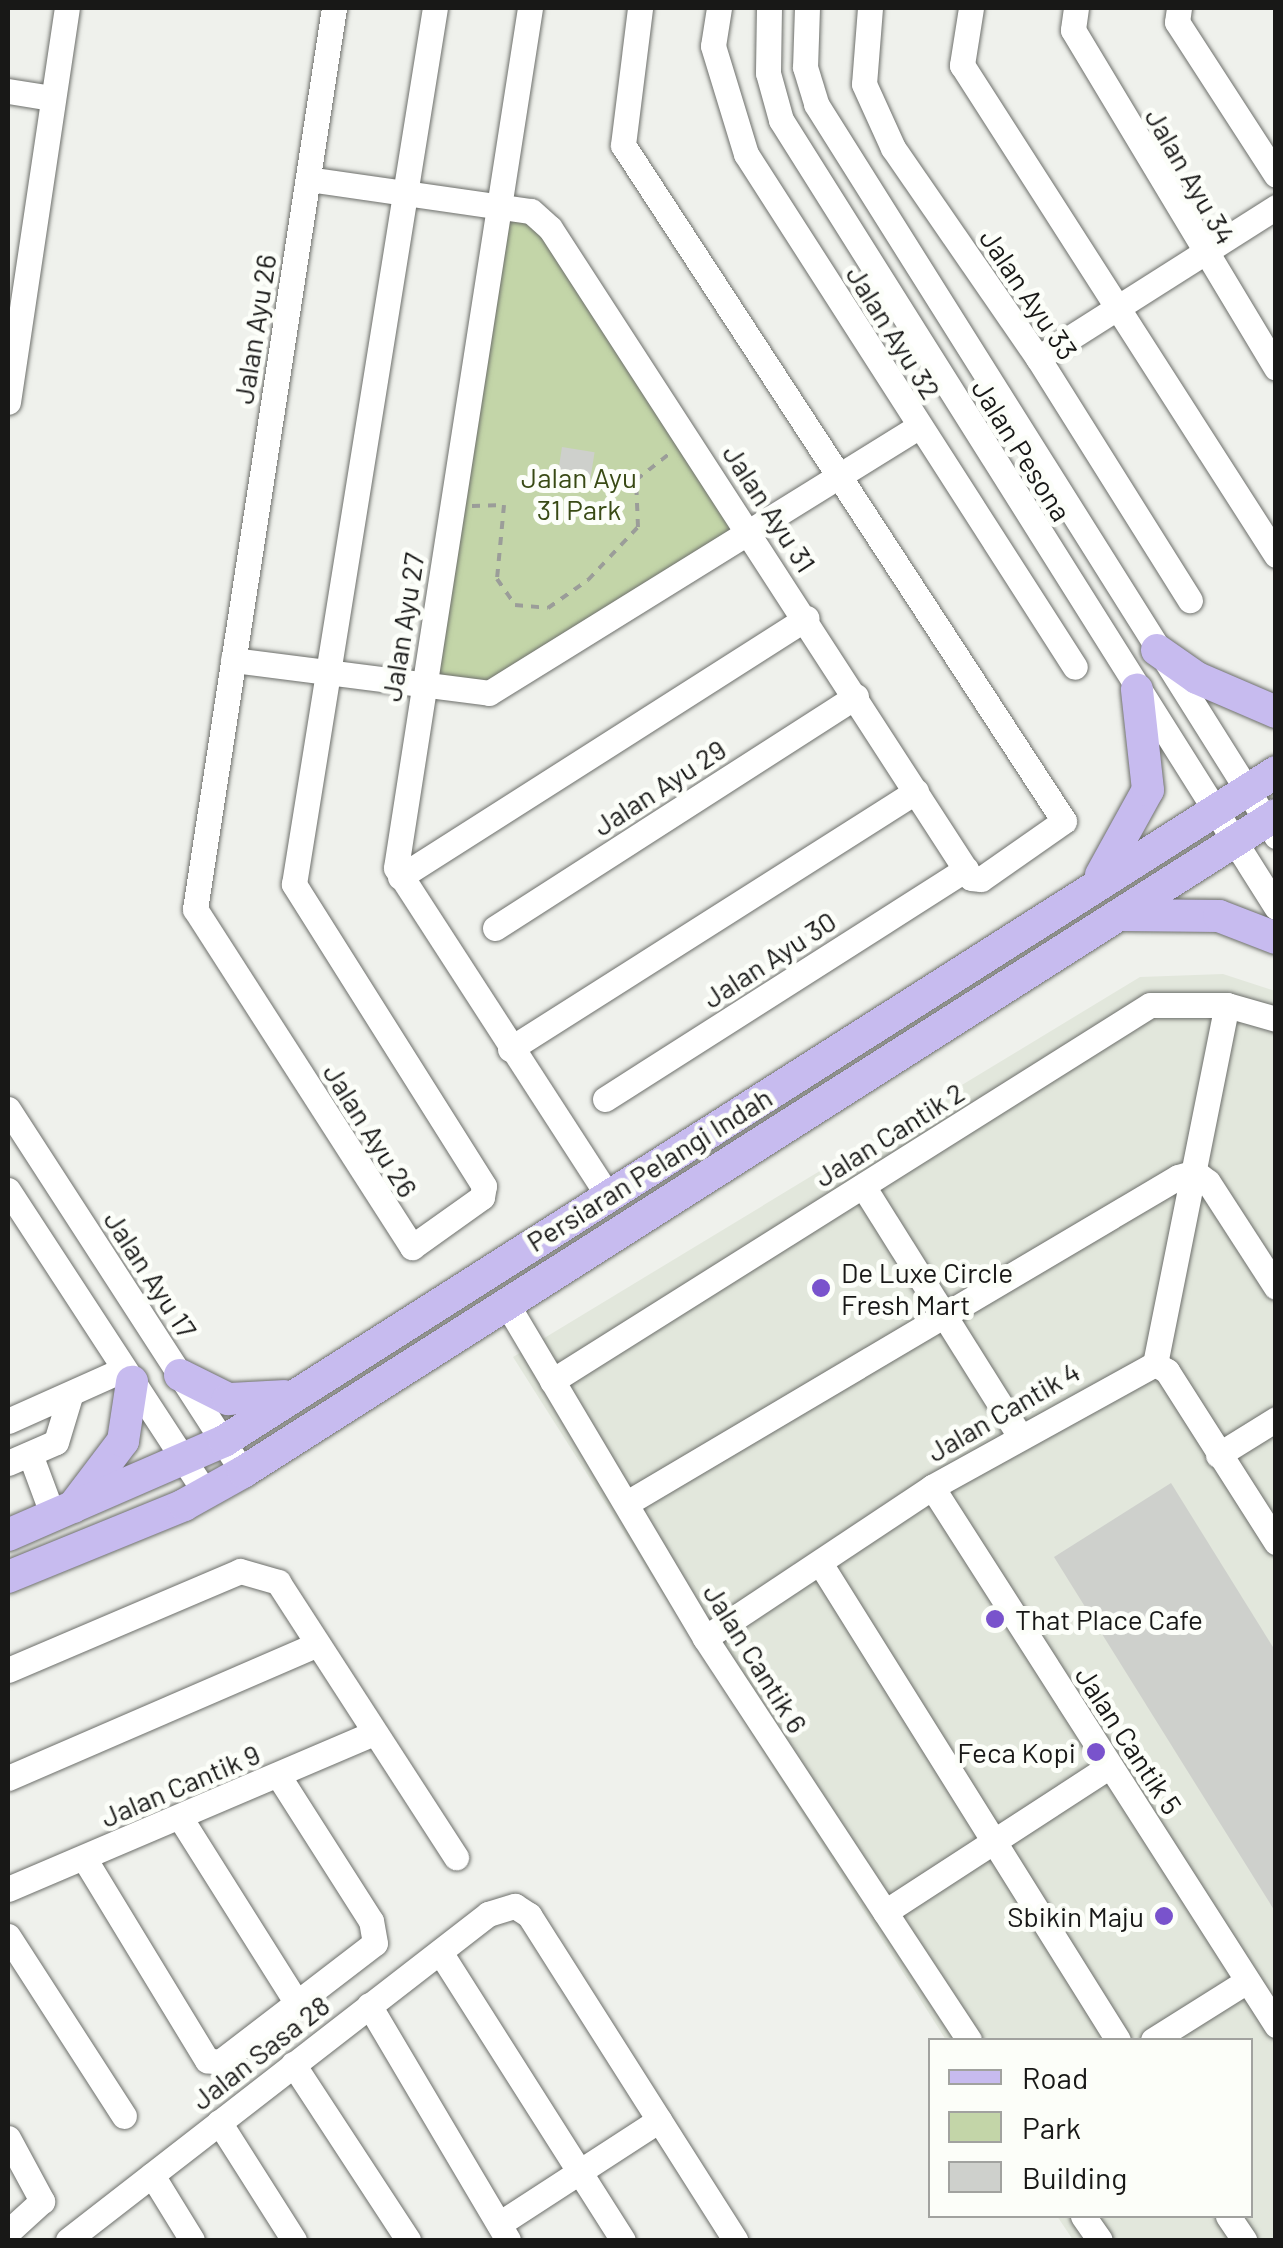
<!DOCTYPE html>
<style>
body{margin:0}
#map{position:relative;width:1283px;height:2248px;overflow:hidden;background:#eff1ec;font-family:Barlow,sans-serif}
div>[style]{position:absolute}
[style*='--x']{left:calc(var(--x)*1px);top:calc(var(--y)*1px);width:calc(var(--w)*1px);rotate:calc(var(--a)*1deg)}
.built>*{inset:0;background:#e2e7dc}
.green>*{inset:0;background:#c3d5a8}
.building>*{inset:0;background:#ced0cc;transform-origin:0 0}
.path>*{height:4px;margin-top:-2px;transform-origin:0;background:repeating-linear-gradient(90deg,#9b9d99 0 8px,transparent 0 16px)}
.roads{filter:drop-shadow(0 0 2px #6d6f6b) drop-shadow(0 0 2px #6d6f6b)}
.minor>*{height:25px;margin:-12.5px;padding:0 12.5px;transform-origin:12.5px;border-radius:12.5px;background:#fff}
.major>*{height:32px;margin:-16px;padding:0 16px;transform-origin:16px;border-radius:16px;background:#c7bbef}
.dots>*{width:28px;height:28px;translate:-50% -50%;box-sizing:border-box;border:5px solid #fcfef9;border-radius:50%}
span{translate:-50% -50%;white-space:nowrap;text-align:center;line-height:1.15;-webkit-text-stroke:10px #fcfef9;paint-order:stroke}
.street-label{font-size:28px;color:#181817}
.park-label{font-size:28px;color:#394a15}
.poi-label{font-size:28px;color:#181817}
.left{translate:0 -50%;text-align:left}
.right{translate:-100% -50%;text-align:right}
.frame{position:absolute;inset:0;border:10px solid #181817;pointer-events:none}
.legend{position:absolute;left:928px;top:2038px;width:325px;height:180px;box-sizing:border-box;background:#fcfef9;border:2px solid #a1a29f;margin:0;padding:12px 18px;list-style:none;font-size:30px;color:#181817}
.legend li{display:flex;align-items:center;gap:20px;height:50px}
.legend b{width:50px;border:2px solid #a1a29f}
</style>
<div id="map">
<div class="built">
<i style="clip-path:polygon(1223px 974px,1275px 991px,1275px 2240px,1073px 2240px,1057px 2216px,1250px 2216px,1250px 2040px,946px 2040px,513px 1357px,1140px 977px)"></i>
</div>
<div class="green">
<i style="clip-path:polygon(510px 214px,526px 217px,544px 234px,738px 527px,491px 683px,432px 680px)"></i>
</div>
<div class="building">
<i style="left:562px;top:447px;width:33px;height:28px;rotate:9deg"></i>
<i style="clip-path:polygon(1171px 1483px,1276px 1652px,1276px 1913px,1054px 1557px)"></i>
</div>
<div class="path">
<i style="--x:472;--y:506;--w:32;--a:-2"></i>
<i style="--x:504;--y:505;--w:74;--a:95.4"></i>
<i style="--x:497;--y:579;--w:32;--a:55"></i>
<i style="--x:515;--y:605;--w:33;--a:5"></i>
<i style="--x:548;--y:608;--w:49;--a:-35"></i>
<i style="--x:588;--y:580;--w:73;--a:-46.7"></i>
<i style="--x:638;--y:527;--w:47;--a:-92.4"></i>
<i style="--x:636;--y:480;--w:42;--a:-38.2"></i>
</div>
<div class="roads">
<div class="minor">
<i style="--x:334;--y:8;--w:912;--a:98.77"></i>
<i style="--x:195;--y:909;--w:402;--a:57.3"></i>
<i style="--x:412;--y:1247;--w:86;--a:-35.5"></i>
<i style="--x:482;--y:1197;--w:11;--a:-80"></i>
<i style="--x:484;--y:1186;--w:357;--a:-122.2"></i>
<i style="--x:294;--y:884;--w:887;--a:-80.86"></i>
<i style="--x:530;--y:8;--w:870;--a:98.86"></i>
<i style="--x:396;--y:868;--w:392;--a:57.1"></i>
<i style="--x:719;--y:8;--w:38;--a:99"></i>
<i style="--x:713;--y:46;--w:113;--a:73"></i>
<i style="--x:746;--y:154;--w:609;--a:57.33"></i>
<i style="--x:769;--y:8;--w:65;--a:90.9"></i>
<i style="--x:768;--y:73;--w:49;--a:74.5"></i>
<i style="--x:781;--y:120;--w:930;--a:57.83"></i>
<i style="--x:807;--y:8;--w:59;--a:91.9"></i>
<i style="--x:805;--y:67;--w:39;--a:73"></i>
<i style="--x:816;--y:104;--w:865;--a:57.85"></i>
<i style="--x:870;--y:8;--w:76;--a:94.5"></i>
<i style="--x:864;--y:84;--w:70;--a:65.6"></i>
<i style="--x:893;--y:148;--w:255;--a:55.4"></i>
<i style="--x:1038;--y:358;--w:286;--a:57.9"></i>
<i style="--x:971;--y:8;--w:58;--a:99"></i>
<i style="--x:962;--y:65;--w:582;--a:57.35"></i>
<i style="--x:1076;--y:8;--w:22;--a:98"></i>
<i style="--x:1073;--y:30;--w:394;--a:59"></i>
<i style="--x:1179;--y:8;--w:14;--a:98"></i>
<i style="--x:1177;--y:22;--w:182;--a:57.1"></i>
<i style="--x:8;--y:91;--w:45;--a:9"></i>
<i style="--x:308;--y:179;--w:225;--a:8.2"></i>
<i style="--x:531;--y:211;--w:25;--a:42"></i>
<i style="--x:550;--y:228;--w:774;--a:57.07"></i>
<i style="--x:971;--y:878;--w:10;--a:6"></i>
<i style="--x:981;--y:879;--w:101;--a:-34.9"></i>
<i style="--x:1064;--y:821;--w:807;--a:-123.12"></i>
<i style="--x:623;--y:145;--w:138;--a:-82.9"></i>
<i style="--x:1038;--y:358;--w:282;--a:-32.4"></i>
<i style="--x:8;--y:402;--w:398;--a:-81.5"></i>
<i style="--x:233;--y:660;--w:258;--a:7.3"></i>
<i style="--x:489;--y:693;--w:505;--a:-31.8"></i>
<i style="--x:400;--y:877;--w:482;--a:-32.5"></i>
<i style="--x:495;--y:928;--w:429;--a:-32.7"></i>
<i style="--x:510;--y:1049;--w:481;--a:-32.4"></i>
<i style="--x:605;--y:1099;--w:428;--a:-32.5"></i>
<i style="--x:8;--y:1109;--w:432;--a:57.1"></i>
<i style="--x:863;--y:1186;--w:295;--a:57.9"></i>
<i style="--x:8;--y:1190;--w:363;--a:56.9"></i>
<i style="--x:505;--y:1301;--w:392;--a:59.3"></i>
<i style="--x:705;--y:1638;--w:481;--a:56.7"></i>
<i style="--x:1155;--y:1364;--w:366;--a:-78.7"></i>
<i style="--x:552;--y:1381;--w:706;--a:-32.16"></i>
<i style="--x:1150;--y:1005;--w:77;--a:0"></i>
<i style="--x:1227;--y:1005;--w:51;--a:15.9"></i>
<i style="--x:8;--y:1421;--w:127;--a:-24.1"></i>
<i style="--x:30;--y:1454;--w:66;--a:69.6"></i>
<i style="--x:1218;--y:1455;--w:68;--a:-31.8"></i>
<i style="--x:8;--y:1463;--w:52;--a:-23.6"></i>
<i style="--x:56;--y:1442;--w:48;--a:-73.1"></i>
<i style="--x:932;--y:1487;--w:639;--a:57.4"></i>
<i style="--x:627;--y:1503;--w:640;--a:-30.61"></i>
<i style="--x:1178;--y:1177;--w:18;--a:-16"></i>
<i style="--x:1195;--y:1172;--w:16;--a:38"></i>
<i style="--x:1208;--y:1182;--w:125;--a:57.1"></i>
<i style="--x:820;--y:1563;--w:562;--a:58.01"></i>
<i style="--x:705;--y:1638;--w:273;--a:-33.6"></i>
<i style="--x:932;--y:1487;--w:255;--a:-28.9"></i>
<i style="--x:1155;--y:1364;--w:14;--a:30"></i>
<i style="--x:1167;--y:1371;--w:203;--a:57.5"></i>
<i style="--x:8;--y:1670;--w:252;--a:-23.1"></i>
<i style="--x:240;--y:1571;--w:40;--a:16"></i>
<i style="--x:278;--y:1582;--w:328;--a:57.1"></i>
<i style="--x:8;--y:1778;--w:335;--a:-23.4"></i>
<i style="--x:181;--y:1819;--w:218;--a:57.8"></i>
<i style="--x:84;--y:1858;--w:237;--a:58.7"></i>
<i style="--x:207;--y:2060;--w:13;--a:9"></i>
<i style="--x:220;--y:2062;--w:195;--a:-37.5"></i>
<i style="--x:375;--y:1943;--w:22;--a:-100"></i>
<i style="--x:371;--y:1921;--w:173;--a:-122.5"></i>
<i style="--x:8;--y:1889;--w:397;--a:-23.1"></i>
<i style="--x:885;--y:1912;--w:268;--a:-33"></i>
<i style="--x:8;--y:1936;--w:214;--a:57.2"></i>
<i style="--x:440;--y:1952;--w:341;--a:57.6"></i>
<i style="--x:369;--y:2005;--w:273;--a:59.4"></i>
<i style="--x:1153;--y:2040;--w:111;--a:-32.1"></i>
<i style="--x:293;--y:2064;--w:210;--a:56.8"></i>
<i style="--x:219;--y:2122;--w:140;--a:57.6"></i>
<i style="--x:8;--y:2138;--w:72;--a:61.6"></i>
<i style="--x:42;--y:2201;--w:46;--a:137.6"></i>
<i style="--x:152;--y:2175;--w:76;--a:58.4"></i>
<i style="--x:1083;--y:2216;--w:29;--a:55"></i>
<i style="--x:1228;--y:2216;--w:29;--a:56"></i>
<i style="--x:499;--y:2224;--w:191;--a:-33"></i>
<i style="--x:68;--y:2240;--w:532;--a:-37.82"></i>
<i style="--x:488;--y:1914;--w:28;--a:-17"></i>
<i style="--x:515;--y:1906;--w:17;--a:33"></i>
<i style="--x:529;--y:1915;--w:385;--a:57.6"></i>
</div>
<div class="major">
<i style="--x:1157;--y:650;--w:49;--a:35"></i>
<i style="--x:1197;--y:678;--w:86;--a:23.3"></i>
<i style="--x:1101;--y:875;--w:97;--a:-61.1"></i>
<i style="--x:1148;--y:790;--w:101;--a:-96.3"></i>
<i style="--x:1122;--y:915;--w:97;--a:0.6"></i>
<i style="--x:1219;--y:916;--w:61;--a:21.1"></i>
<i style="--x:180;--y:1375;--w:54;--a:26.6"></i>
<i style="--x:228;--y:1399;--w:56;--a:-3.1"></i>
<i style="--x:73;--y:1507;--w:83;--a:-52.9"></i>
<i style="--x:123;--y:1441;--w:60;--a:-81.3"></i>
<i style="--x:8;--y:1535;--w:236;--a:-23.5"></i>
<i style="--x:224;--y:1441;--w:1247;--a:-32.45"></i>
<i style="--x:8;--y:1577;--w:190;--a:-22.2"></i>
<i style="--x:184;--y:1505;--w:68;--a:-29.2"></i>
<i style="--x:243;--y:1472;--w:1224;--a:-32.46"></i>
</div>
</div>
<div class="dots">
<i style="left:821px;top:1288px;background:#7953cc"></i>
<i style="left:995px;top:1619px;background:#7953cc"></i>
<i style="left:1096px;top:1752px;background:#7953cc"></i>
<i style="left:1164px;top:1916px;background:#7953cc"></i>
</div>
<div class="street-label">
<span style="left:1191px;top:176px;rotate:60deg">Jalan Ayu 34</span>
<span style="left:1029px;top:294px;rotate:56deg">Jalan Ayu 33</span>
<span style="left:254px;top:329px;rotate:-81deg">Jalan Ayu 26</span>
<span style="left:894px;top:332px;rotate:58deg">Jalan Ayu 32</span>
<span style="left:1022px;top:450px;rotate:58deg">Jalan Pesona</span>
<span style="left:770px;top:508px;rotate:57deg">Jalan Ayu 31</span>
<span style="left:402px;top:627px;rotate:-81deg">Jalan Ayu 27</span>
<span style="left:659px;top:787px;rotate:-33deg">Jalan Ayu 29</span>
<span style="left:769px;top:959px;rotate:-33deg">Jalan Ayu 30</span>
<span style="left:371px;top:1130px;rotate:58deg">Jalan Ayu 26</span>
<span style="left:889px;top:1134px;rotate:-32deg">Jalan Cantik 2</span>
<span style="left:649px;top:1169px;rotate:-32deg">Persiaran Pelangi Indah</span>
<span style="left:151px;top:1274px;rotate:57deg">Jalan Ayu 17</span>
<span style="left:1003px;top:1411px;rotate:-30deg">Jalan Cantik 4</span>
<span style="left:756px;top:1658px;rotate:58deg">Jalan Cantik 6</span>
<span style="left:1129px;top:1740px;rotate:57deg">Jalan Cantik 5</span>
<span style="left:180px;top:1785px;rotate:-23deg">Jalan Cantik 9</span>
<span style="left:260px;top:2052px;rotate:-38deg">Jalan Sasa 28</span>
</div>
<div class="park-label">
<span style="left:579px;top:493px">Jalan Ayu<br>31 Park</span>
</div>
<div class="poi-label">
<span class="left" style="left:841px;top:1288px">De Luxe Circle<br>Fresh Mart</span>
<span class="left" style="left:1015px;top:1619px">That Place Cafe</span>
<span class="right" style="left:1076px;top:1752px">Feca Kopi</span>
<span class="right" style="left:1144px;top:1916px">Sbikin Maju</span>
</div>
<div class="frame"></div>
<ul class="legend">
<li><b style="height:12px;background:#c7bbef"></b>Road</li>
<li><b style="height:28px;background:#c3d5a8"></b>Park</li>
<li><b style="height:28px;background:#ced0cc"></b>Building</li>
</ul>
</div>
